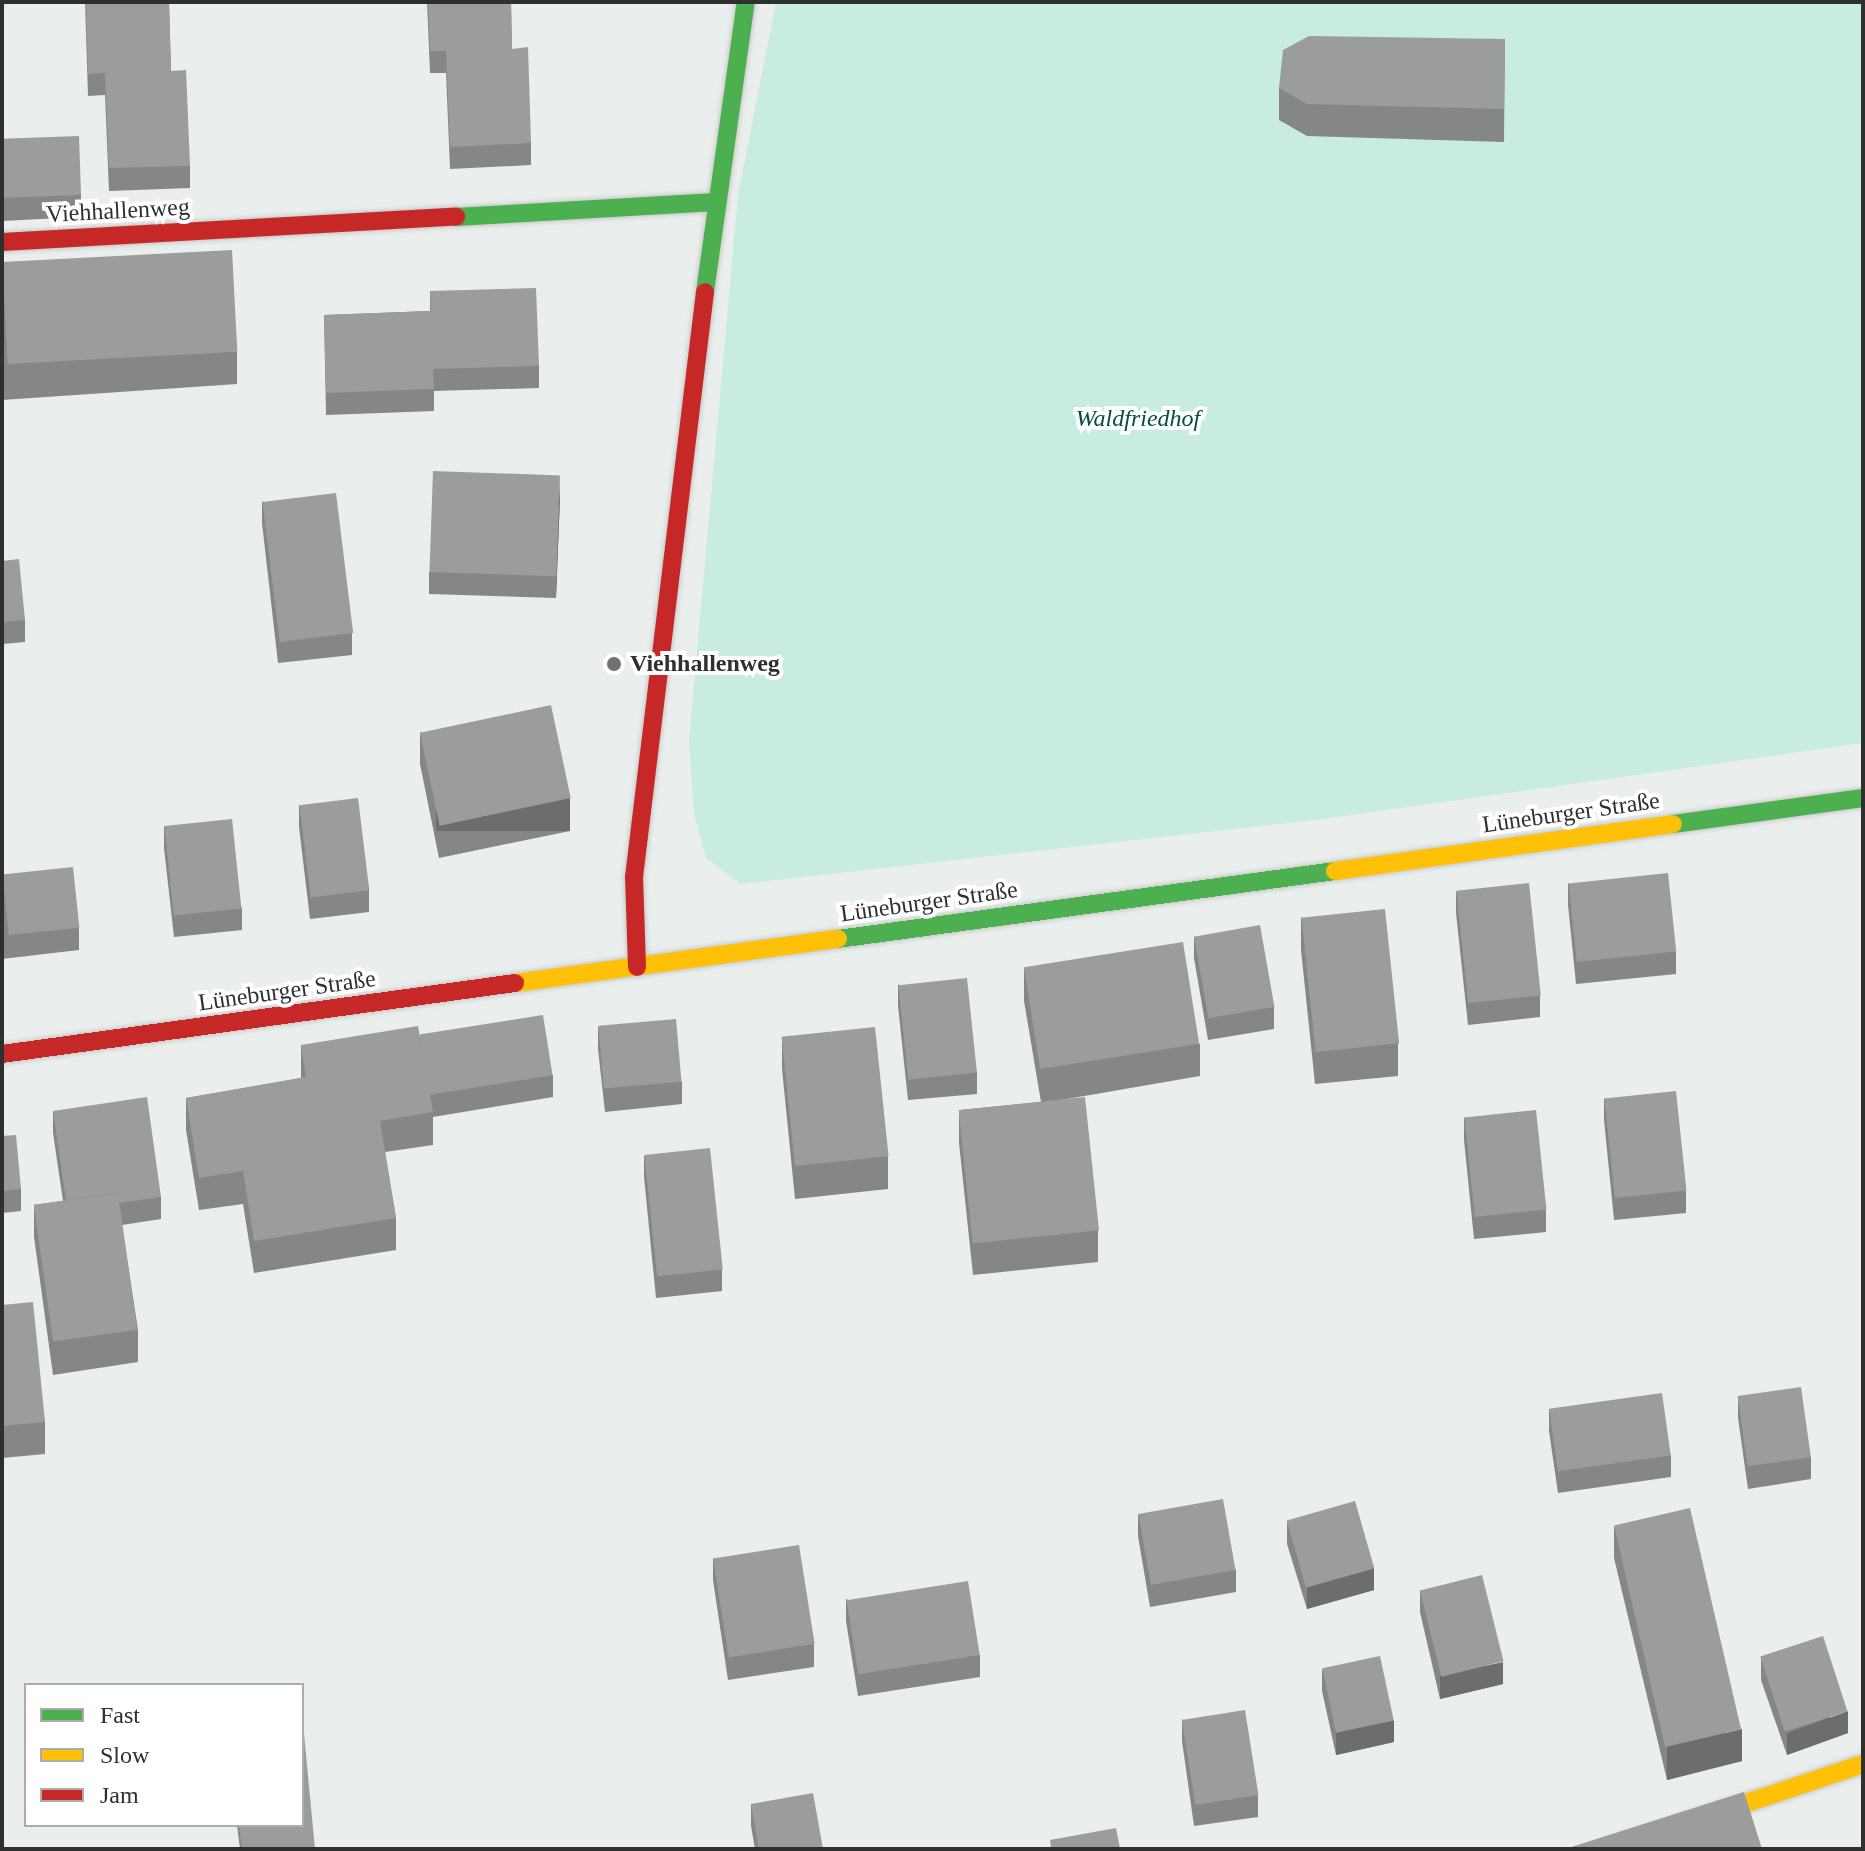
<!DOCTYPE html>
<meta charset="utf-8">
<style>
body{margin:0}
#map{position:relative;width:1865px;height:1851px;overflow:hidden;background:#eaeeec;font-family:Georgia,serif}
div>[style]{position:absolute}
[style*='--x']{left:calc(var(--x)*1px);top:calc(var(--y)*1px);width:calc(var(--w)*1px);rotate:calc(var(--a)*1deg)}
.green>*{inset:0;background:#c8ecdf}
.roads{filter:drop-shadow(0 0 2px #c6c9c8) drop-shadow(0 0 2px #c6c9c8)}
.fast>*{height:18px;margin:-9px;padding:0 9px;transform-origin:9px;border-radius:9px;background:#4caf50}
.slow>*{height:18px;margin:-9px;padding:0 9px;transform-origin:9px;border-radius:9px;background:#ffc107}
.jam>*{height:18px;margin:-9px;padding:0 9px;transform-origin:9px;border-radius:9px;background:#c62828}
.wall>*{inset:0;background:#848785}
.shaded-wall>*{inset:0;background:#6c6e6c;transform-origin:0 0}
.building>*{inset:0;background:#9a9d9b;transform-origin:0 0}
.dots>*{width:22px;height:22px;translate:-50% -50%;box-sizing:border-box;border:4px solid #fff;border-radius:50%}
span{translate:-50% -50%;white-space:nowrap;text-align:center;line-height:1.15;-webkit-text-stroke:8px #fff;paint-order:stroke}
.street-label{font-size:24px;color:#2e302f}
.park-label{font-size:24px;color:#054d3d;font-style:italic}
.poi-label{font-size:24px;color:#2e302f;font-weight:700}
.left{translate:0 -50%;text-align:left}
.frame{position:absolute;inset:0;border:4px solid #2e302f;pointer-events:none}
.legend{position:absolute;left:24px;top:1683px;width:280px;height:144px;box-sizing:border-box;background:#fff;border:2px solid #abacac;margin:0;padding:10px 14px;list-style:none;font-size:24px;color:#2e302f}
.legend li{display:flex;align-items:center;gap:16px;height:40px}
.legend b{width:40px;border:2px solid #abacac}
</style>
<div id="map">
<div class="green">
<i style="clip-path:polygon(776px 2px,1863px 2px,1863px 743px,1323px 819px,740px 884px,706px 858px,694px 814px,689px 741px,738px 195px)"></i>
</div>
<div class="roads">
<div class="fast">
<i style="--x:456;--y:217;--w:260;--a:-3.3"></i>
<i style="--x:705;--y:292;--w:293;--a:-82"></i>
<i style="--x:1673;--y:824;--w:192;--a:-7.8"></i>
<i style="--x:838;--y:939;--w:502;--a:-7.79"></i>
</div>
<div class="slow">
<i style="--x:1335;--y:871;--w:341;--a:-7.9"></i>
<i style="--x:515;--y:983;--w:326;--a:-7.8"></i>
<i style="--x:1609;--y:1849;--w:268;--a:-18.5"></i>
</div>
<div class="jam">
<i style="--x:2;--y:242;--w:455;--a:-3.2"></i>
<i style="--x:637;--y:967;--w:90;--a:-91.9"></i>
<i style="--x:634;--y:877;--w:589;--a:-83.08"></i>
<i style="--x:2;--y:1054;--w:518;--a:-7.88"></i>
</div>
</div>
<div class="wall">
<i style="clip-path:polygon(85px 2px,169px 2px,171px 71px,190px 166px,190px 188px,109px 191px,105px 95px,88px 96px)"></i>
<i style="clip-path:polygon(427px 2px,511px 2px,512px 49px,531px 143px,531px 165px,450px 169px,446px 73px,430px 73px)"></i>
<i style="clip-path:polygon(1505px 39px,1504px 142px,1307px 136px,1279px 120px,1279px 88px)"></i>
<i style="clip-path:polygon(2px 140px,81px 195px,81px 217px,2px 221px)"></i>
<i style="clip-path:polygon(2px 265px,237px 352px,237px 384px,2px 400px)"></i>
<i style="clip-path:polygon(430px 291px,539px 366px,539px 388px,434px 391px,434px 411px,326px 415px,324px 315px,430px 311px)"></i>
<i style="clip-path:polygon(560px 498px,556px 598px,429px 594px,429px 572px)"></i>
<i style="clip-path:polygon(262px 501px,352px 633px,352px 655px,278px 663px,262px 523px)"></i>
<i style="clip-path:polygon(2px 561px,25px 620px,25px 642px,2px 644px)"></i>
<i style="clip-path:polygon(420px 732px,570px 831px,439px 858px,420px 764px)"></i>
<i style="clip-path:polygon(299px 805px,369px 890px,369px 912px,310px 919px,299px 827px)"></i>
<i style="clip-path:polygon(164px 826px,242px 908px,242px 930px,174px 937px,164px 848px)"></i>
<i style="clip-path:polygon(2px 875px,79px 928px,79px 950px,2px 959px)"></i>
<i style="clip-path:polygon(1568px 883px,1676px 952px,1676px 974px,1576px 984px,1568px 905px)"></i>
<i style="clip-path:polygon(1456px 891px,1540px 995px,1540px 1017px,1468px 1025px,1456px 913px)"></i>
<i style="clip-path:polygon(1301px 917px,1398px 1043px,1398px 1076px,1315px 1084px,1301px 950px)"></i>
<i style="clip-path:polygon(1194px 936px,1274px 1007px,1274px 1029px,1208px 1040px,1194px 958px)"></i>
<i style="clip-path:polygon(1024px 969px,1200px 1044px,1200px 1076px,1061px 1100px,1098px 1230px,1098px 1262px,973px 1275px,959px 1143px,959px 1110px,1041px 1102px,1024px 1001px)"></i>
<i style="clip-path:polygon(898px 984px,977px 1072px,977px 1094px,908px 1100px,898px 1006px)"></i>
<i style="clip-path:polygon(598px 1027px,682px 1082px,682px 1104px,605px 1112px,598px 1049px)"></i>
<i style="clip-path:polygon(420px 1036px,553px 1075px,553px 1097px,433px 1117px,433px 1145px,385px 1152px,396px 1218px,396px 1250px,254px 1273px,243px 1204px,199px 1210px,186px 1130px,186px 1098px,301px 1078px,301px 1045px)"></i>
<i style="clip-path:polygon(782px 1037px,888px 1156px,888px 1189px,795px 1199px,782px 1069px)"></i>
<i style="clip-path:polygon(1604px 1098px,1686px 1191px,1686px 1213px,1614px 1220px,1604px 1120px)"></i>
<i style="clip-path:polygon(53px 1111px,161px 1197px,161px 1219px,122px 1225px,138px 1330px,138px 1362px,53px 1375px,34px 1237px,34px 1205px,63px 1201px,53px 1133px)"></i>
<i style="clip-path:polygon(1464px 1117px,1546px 1210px,1546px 1232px,1474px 1239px,1464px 1140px)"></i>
<i style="clip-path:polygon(2px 1136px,21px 1189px,21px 1211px,2px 1213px)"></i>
<i style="clip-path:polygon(644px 1155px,722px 1269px,722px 1291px,656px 1298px,644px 1177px)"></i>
<i style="clip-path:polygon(2px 1305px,45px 1422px,45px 1454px,2px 1458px)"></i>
<i style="clip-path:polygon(1738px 1396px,1811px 1457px,1811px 1479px,1748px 1489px,1738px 1418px)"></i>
<i style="clip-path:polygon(1549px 1409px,1671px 1455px,1671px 1477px,1558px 1493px,1549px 1431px)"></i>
<i style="clip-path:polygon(1138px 1514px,1236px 1570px,1236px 1592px,1150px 1607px,1138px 1536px)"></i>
<i style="clip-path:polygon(1287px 1522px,1374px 1590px,1307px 1609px,1287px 1544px)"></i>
<i style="clip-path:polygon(1614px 1526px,1742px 1761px,1667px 1780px,1614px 1558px)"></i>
<i style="clip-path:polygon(713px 1558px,814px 1644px,814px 1667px,728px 1680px,713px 1580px)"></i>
<i style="clip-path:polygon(1420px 1590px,1503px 1684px,1440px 1699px,1420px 1612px)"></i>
<i style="clip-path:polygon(846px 1599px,980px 1655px,980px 1677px,858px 1696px,846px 1621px)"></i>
<i style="clip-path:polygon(1761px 1658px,1848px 1733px,1787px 1755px,1761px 1680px)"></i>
<i style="clip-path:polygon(1322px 1669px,1394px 1742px,1336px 1755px,1322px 1691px)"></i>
<i style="clip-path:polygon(1182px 1719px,1258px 1795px,1258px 1817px,1194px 1826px,1182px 1741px)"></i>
<i style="clip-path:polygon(751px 1804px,823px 1849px,755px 1849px,751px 1826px)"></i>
<i style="clip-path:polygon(237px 1825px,302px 1825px,315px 1849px,240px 1849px)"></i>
</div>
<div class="shaded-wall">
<i style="clip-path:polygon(560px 476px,560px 498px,556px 598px,556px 576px)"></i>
<i style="left:570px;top:798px;width:33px;height:134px;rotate:90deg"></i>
<i style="clip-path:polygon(1374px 1568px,1374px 1590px,1307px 1609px,1307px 1587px)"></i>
<i style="clip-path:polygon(1503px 1662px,1503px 1684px,1440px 1699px,1440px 1676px)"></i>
<i style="clip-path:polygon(1848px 1711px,1848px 1733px,1787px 1755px,1787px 1733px)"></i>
<i style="clip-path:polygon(1394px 1720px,1394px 1742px,1336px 1755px,1336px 1732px)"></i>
<i style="clip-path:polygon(1742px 1729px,1742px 1761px,1667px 1780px,1667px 1747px)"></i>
</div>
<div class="building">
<i style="clip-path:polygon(86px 2px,169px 2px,171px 71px,186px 70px,190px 166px,109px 168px,105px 73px,88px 74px)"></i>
<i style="clip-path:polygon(428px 2px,511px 2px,512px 49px,528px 47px,531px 143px,450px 147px,446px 51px,430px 51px)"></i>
<i style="clip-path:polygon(1309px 36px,1505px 39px,1504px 109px,1307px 104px,1279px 88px,1283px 50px)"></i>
<i style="left:79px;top:136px;width:59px;height:77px;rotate:88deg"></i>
<i style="left:232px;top:250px;width:102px;height:230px;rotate:87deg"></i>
<i style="clip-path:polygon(536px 288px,539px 366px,433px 369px,434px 389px,326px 393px,324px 315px,431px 311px,430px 291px)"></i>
<i style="left:433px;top:471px;width:127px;height:101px;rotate:2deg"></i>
<i style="left:336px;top:493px;width:141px;height:74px;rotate:83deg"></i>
<i style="clip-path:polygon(19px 559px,25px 620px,2px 622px,2px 561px)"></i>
<i style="left:551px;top:705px;width:95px;height:134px;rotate:78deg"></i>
<i style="left:358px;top:798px;width:93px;height:59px;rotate:83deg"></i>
<i style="left:232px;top:819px;width:90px;height:68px;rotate:84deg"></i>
<i style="left:73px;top:867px;width:61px;height:71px;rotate:84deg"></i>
<i style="left:1668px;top:873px;width:79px;height:100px;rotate:84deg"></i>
<i style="left:1529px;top:883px;width:113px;height:73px;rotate:84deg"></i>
<i style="left:1385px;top:909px;width:135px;height:84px;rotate:84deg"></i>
<i style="left:1260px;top:925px;width:83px;height:67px;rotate:80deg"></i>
<i style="left:1183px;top:942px;width:103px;height:161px;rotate:81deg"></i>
<i style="left:967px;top:978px;width:95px;height:69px;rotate:84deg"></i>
<i style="left:543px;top:1015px;width:61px;height:125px;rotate:81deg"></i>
<i style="left:676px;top:1019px;width:63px;height:78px;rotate:85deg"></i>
<i style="clip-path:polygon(418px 1026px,433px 1112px,380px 1121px,396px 1218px,254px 1241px,243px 1171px,199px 1178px,186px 1098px,306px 1077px,301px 1045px)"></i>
<i style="left:875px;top:1027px;width:130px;height:94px;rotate:84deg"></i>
<i style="left:1676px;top:1091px;width:100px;height:72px;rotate:84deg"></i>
<i style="clip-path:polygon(147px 1097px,161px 1197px,119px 1203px,118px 1193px,66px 1200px,53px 1111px)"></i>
<i style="left:1085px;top:1097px;width:134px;height:127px;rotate:84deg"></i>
<i style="left:1536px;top:1110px;width:100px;height:72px;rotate:84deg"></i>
<i style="clip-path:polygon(16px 1135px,21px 1189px,2px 1191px,2px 1136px)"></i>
<i style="left:710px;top:1148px;width:122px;height:66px;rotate:84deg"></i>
<i style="left:118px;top:1193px;width:138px;height:85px;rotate:82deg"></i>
<i style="clip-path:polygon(33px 1302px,45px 1422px,2px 1426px,2px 1305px)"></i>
<i style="left:1801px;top:1387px;width:71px;height:64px;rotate:82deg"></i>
<i style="left:1662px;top:1393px;width:63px;height:114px;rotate:82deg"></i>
<i style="left:1223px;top:1499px;width:72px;height:86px;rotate:80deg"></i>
<i style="left:1355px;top:1501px;width:70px;height:71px;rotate:74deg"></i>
<i style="left:1690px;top:1508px;width:227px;height:78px;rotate:77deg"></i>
<i style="left:799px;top:1545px;width:100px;height:87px;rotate:81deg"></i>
<i style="left:1482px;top:1575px;width:89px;height:64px;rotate:76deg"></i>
<i style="left:968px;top:1581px;width:75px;height:123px;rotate:81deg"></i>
<i style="left:1823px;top:1636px;width:79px;height:66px;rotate:72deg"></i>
<i style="left:1380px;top:1656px;width:66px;height:59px;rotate:78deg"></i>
<i style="left:1245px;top:1710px;width:86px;height:64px;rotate:81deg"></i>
<i style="clip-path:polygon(302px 1713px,315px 1849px,242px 1849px,239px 1825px,302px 1825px)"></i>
<i style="clip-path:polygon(1744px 1792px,1762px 1849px,1565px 1849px)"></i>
<i style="clip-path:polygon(813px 1793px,823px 1849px,759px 1849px,751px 1804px)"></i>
<i style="clip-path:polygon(1116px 1828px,1120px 1849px,1051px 1849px,1050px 1840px)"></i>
</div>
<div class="dots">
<i style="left:614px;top:664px;background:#707271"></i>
</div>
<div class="street-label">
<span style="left:118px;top:211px;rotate:-3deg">Viehhallenweg</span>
<span style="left:1571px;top:813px;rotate:-8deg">Lüneburger Straße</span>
<span style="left:929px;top:902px;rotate:-8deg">Lüneburger Straße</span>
<span style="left:287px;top:991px;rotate:-8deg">Lüneburger Straße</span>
</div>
<div class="park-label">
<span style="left:1138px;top:419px">Waldfriedhof</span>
</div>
<div class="poi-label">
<span class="left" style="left:630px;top:664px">Viehhallenweg</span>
</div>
<div class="frame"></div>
<ul class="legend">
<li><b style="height:10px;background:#4caf50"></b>Fast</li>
<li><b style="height:10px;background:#ffc107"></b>Slow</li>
<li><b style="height:10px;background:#c62828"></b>Jam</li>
</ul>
</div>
